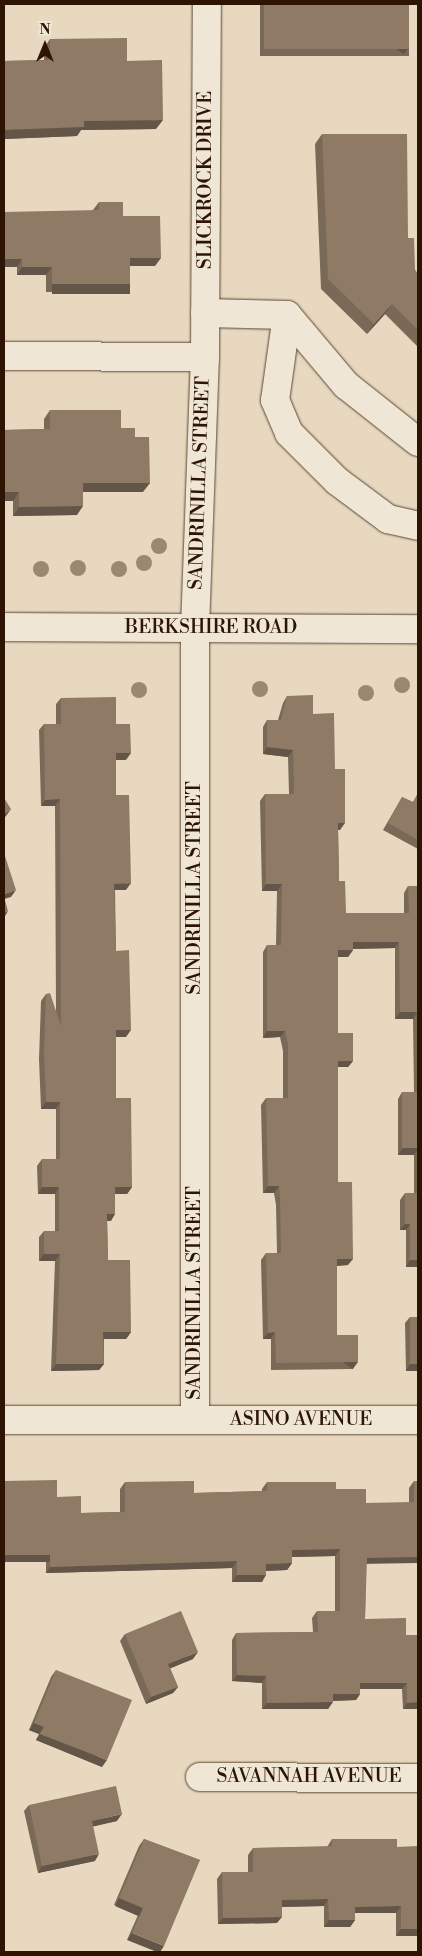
<!DOCTYPE html>
<style>
body{margin:0}
#map{position:relative;width:422px;height:1956px;overflow:hidden;background:#e7d8bf;font-family:"Libre Bodoni",serif}
div>[style]{position:absolute}
[style*='--x']{left:calc(var(--x)*1px);top:calc(var(--y)*1px);width:calc(var(--w)*1px);rotate:calc(var(--a)*1deg)}
.roads{filter:drop-shadow(0 0 1px #5c4632) drop-shadow(0 0 1px #5c4632)}
.minor>*{height:28px;margin:-14px;padding:0 14px;transform-origin:14px;border-radius:14px;background:#efe6d5}
.trees>*{width:16px;height:16px;margin:-8px;border-radius:50%;background:#9b8871}
.wall>*{inset:0;background:#7a6957;transform-origin:0 0}
.shaded-wall>*{inset:0;background:#635547;transform-origin:0 0}
.building>*{inset:0;background:#8e7a65;transform-origin:0 0}
span{translate:-50% -50%;white-space:nowrap;text-align:center;line-height:1.15;-webkit-text-stroke:4.5px #efe6d5;paint-order:stroke}
.street-label{font-size:19px;color:#2e1503}
.frame{position:absolute;inset:0;border:5px solid #2e1503;pointer-events:none}
.north{position:absolute;left:20px;top:20px;width:50px;height:50px;-webkit-text-stroke:4px #efe6d5;paint-order:stroke;rotate:0deg;font-size:14px;font-weight:700;line-height:20px;text-align:center;color:#2e1503}
.north::after{content:'';display:block;margin:auto;width:18px;height:22px;background:#2e1503;clip-path:polygon(50% 0,100% 100%,50% 72%,0 100%)}
</style>
<div id="map">
<div class="roads">
<div class="minor">
<i style="--x:205;--y:313;--w:82;--a:1.4"></i>
<i style="--x:287;--y:315;--w:92;--a:49.9"></i>
<i style="--x:346;--y:385;--w:92;--a:38.4"></i>
<i style="--x:287;--y:315;--w:86;--a:98"></i>
<i style="--x:275;--y:400;--w:36;--a:67"></i>
<i style="--x:289;--y:433;--w:68;--a:45"></i>
<i style="--x:337;--y:481;--w:64;--a:36.7"></i>
<i style="--x:388;--y:519;--w:31;--a:13"></i>
<i style="--x:4;--y:356;--w:201;--a:0.3"></i>
<i style="--x:4;--y:627;--w:414;--a:0.3"></i>
<i style="--x:4;--y:1420;--w:414;--a:0"></i>
<i style="--x:195;--y:1420;--w:792;--a:-90"></i>
<i style="--x:195;--y:628;--w:271;--a:-87.9"></i>
<i style="--x:205;--y:357;--w:353;--a:-89.7"></i>
<i style="--x:200;--y:1777;--w:218;--a:0.3"></i>
</div>
</div>
<div class="trees">
<i style="left:159px;top:546px"></i>
<i style="left:144px;top:563px"></i>
<i style="left:78px;top:568px"></i>
<i style="left:41px;top:569px"></i>
<i style="left:119px;top:569px"></i>
<i style="left:402px;top:685px"></i>
<i style="left:260px;top:689px"></i>
<i style="left:139px;top:690px"></i>
<i style="left:366px;top:693px"></i>
</div>
<div class="wall">
<i style="left:260px;top:4px;width:149px;height:52px"></i>
<i style="clip-path:polygon(50px 39px,127px 61px,156px 129px,81px 130px,77px 136px,4px 139px,4px 61px,44px 60px,44px 48px)"></i>
<i style="clip-path:polygon(322px 134px,408px 238px,415px 270px,418px 274px,418px 347px,385px 314px,367px 334px,321px 289px,315px 144px)"></i>
<i style="clip-path:polygon(99px 202px,123px 216px,155px 266px,130px 266px,130px 284px,125px 292px,46px 292px,46px 275px,17px 275px,17px 267px,4px 267px,93px 210px)"></i>
<i style="clip-path:polygon(50px 410px,121px 428px,135px 437px,143px 492px,83px 492px,77px 515px,13px 516px,13px 501px,4px 501px,4px 430px,44px 429px,44px 419px)"></i>
<i style="clip-path:polygon(287px 696px,313px 714px,335px 769px,340px 830px,338px 830px,339px 881px,346px 913px,404px 913px,404px 893px,408px 886px,418px 886px,418px 1267px,406px 1267px,406px 1230px,400px 1230px,400px 1200px,405px 1193px,414px 1193px,414px 1155px,398px 1155px,398px 1099px,402px 1092px,414px 1092px,413px 1019px,395px 1019px,395px 948px,353px 949px,353px 950px,348px 957px,338px 957px,338px 1033px,353px 1061px,348px 1067px,338px 1067px,338px 1182px,348px 1265px,337px 1266px,337px 1335px,353px 1369px,271px 1370px,271px 1339px,263px 1339px,261px 1260px,266px 1253px,277px 1253px,276px 1205px,274px 1193px,263px 1193px,261px 1105px,266px 1098px,283px 1098px,283px 1051px,280px 1037px,263px 1038px,263px 952px,267px 945px,276px 945px,277px 891px,262px 891px,260px 801px,265px 794px,289px 794px,288px 757px,263px 754px,263px 727px,267px 720px,278px 720px,283px 703px)"></i>
<i style="clip-path:polygon(61px 698px,116px 724px,126px 760px,116px 760px,116px 795px,126px 890px,115px 890px,116px 951px,126px 1037px,116px 1037px,116px 1098px,132px 1187px,127px 1194px,115px 1194px,111px 1221px,107px 1221px,108px 1260px,131px 1332px,126px 1339px,104px 1339px,104px 1364px,99px 1370px,51px 1371px,55px 1261px,39px 1261px,39px 1237px,44px 1231px,55px 1231px,55px 1194px,38px 1194px,37px 1166px,42px 1159px,56px 1159px,56px 1109px,41px 1109px,39px 1059px,41px 1001px,46px 994px,56px 1012px,55px 806px,41px 806px,39px 730px,44px 724px,56px 724px,56px 704px)"></i>
<i style="clip-path:polygon(418px 793px,418px 849px,383px 830px,398px 804px,402px 797px,413px 802px)"></i>
<i style="clip-path:polygon(410px 1317px,418px 1317px,418px 1371px,406px 1371px,405px 1323px)"></i>
<i style="clip-path:polygon(4px 1481px,57px 1497px,81px 1513px,120px 1512px,120px 1489px,125px 1482px,194px 1493px,262px 1491px,262px 1489px,267px 1482px,336px 1489px,366px 1503px,409px 1503px,409px 1488px,414px 1481px,418px 1481px,418px 1563px,366px 1564px,365px 1619px,406px 1635px,418px 1709px,403px 1709px,402px 1689px,360px 1689px,360px 1694px,356px 1700px,333px 1701px,328px 1709px,262px 1709px,262px 1683px,232px 1681px,232px 1640px,236px 1633px,313px 1632px,312px 1618px,317px 1611px,335px 1611px,335px 1556px,292px 1557px,292px 1563px,287px 1570px,266px 1571px,262px 1582px,232px 1582px,232px 1568px,46px 1573px,46px 1562px,4px 1562px)"></i>
<i style="clip-path:polygon(125px 1634px,193px 1659px,170px 1668px,178px 1687px,173px 1693px,146px 1704px,120px 1641px)"></i>
<i style="clip-path:polygon(56px 1670px,102px 1767px,36px 1740px,39px 1734px,29px 1730px,51px 1677px)"></i>
<i style="clip-path:polygon(29px 1805px,117px 1821px,93px 1826px,95px 1861px,38px 1873px,24px 1811px)"></i>
<i style="clip-path:polygon(144px 1839px,200px 1860px,127px 1940px,138px 1915px,114px 1905px,139px 1846px)"></i>
<i style="clip-path:polygon(332px 1839px,397px 1847px,418px 1936px,396px 1936px,396px 1913px,355px 1913px,355px 1920px,350px 1927px,324px 1927px,324px 1906px,282px 1907px,277px 1923px,218px 1924px,217px 1879px,222px 1872px,248px 1872px,248px 1855px,253px 1848px,327px 1847px)"></i>
</div>
<div class="shaded-wall">
<i style="left:409px;top:47px;width:9px;height:144px;rotate:126deg"></i>
<i style="clip-path:polygon(163px 120px,156px 129px,81px 130px,77px 136px,4px 139px,4px 130px,84px 121px)"></i>
<i style="clip-path:polygon(130px 258px,161px 258px,155px 266px,124px 266px)"></i>
<i style="clip-path:polygon(4px 259px,22px 259px,17px 267px,4px 267px)"></i>
<i style="clip-path:polygon(22px 267px,52px 267px,46px 275px,17px 275px)"></i>
<i style="left:52px;top:284px;width:78px;height:10px"></i>
<i style="clip-path:polygon(392px 304px,385px 314px,367px 334px,374px 324px)"></i>
<i style="clip-path:polygon(83px 483px,150px 483px,143px 492px,76px 492px)"></i>
<i style="clip-path:polygon(4px 492px,19px 492px,13px 501px,4px 501px)"></i>
<i style="clip-path:polygon(83px 506px,77px 515px,13px 516px,19px 507px)"></i>
<i style="clip-path:polygon(267px 747px,293px 750px,288px 757px,263px 754px)"></i>
<i style="clip-path:polygon(116px 753px,131px 753px,126px 760px,111px 760px)"></i>
<i style="clip-path:polygon(60px 799px,55px 806px,41px 806px,45px 800px)"></i>
<i style="clip-path:polygon(11px 809px,6px 816px,4px 818px,4px 814px)"></i>
<i style="clip-path:polygon(338px 823px,345px 823px,340px 830px,333px 830px)"></i>
<i style="clip-path:polygon(131px 883px,126px 890px,110px 890px,114px 884px)"></i>
<i style="clip-path:polygon(266px 884px,282px 884px,277px 891px,262px 891px)"></i>
<i style="clip-path:polygon(16px 890px,11px 897px,4px 899px,4px 894px)"></i>
<i style="clip-path:polygon(8px 911px,4px 918px,4px 913px)"></i>
<i style="clip-path:polygon(353px 942px,399px 942px,395px 948px,348px 949px)"></i>
<i style="clip-path:polygon(338px 950px,353px 950px,348px 957px,333px 957px)"></i>
<i style="clip-path:polygon(400px 1012px,417px 1012px,413px 1019px,395px 1019px)"></i>
<i style="clip-path:polygon(116px 1030px,131px 1030px,126px 1037px,111px 1037px)"></i>
<i style="clip-path:polygon(267px 1031px,285px 1031px,280px 1037px,263px 1038px)"></i>
<i style="clip-path:polygon(338px 1061px,353px 1061px,348px 1067px,334px 1067px)"></i>
<i style="clip-path:polygon(46px 1102px,60px 1102px,56px 1109px,41px 1109px)"></i>
<i style="clip-path:polygon(403px 1148px,418px 1148px,418px 1149px,414px 1155px,398px 1155px)"></i>
<i style="clip-path:polygon(268px 1186px,279px 1186px,274px 1193px,263px 1193px)"></i>
<i style="clip-path:polygon(42px 1187px,59px 1187px,55px 1194px,38px 1194px)"></i>
<i style="clip-path:polygon(115px 1187px,132px 1187px,127px 1194px,110px 1194px)"></i>
<i style="clip-path:polygon(107px 1214px,115px 1214px,111px 1221px,103px 1221px)"></i>
<i style="clip-path:polygon(405px 1224px,410px 1224px,406px 1230px,400px 1230px)"></i>
<i style="clip-path:polygon(44px 1254px,60px 1254px,55px 1261px,39px 1261px)"></i>
<i style="clip-path:polygon(337px 1259px,353px 1259px,348px 1265px,332px 1266px)"></i>
<i style="clip-path:polygon(410px 1260px,418px 1260px,418px 1267px,406px 1267px)"></i>
<i style="clip-path:polygon(103px 1332px,131px 1332px,126px 1339px,99px 1339px)"></i>
<i style="clip-path:polygon(275px 1332px,271px 1339px,263px 1339px,268px 1333px)"></i>
<i style="left:358px;top:1362px;width:9px;height:82px;rotate:126deg"></i>
<i style="clip-path:polygon(56px 1364px,104px 1364px,99px 1370px,51px 1371px)"></i>
<i style="clip-path:polygon(410px 1364px,418px 1364px,418px 1371px,406px 1371px)"></i>
<i style="clip-path:polygon(340px 1549px,335px 1556px,287px 1557px,292px 1550px)"></i>
<i style="left:4px;top:1555px;width:46px;height:7px"></i>
<i style="left:418px;top:1557px;width:6px;height:51px;rotate:90deg"></i>
<i style="clip-path:polygon(237px 1561px,232px 1568px,46px 1573px,50px 1567px)"></i>
<i style="clip-path:polygon(292px 1563px,287px 1570px,262px 1571px,266px 1564px)"></i>
<i style="clip-path:polygon(237px 1575px,266px 1575px,262px 1582px,232px 1582px)"></i>
<i style="clip-path:polygon(198px 1652px,193px 1659px,164px 1671px,168px 1664px)"></i>
<i style="clip-path:polygon(237px 1675px,266px 1676px,262px 1683px,232px 1681px)"></i>
<i style="clip-path:polygon(360px 1683px,407px 1683px,402px 1689px,355px 1689px)"></i>
<i style="clip-path:polygon(178px 1687px,173px 1693px,146px 1704px,151px 1697px)"></i>
<i style="clip-path:polygon(333px 1694px,360px 1694px,356px 1700px,328px 1701px)"></i>
<i style="clip-path:polygon(333px 1702px,328px 1709px,262px 1709px,267px 1703px)"></i>
<i style="clip-path:polygon(418px 1702px,418px 1709px,403px 1709px,407px 1703px)"></i>
<i style="clip-path:polygon(34px 1723px,44px 1727px,39px 1734px,29px 1730px)"></i>
<i style="clip-path:polygon(40px 1734px,107px 1760px,102px 1767px,36px 1740px)"></i>
<i style="clip-path:polygon(122px 1814px,117px 1821px,87px 1828px,92px 1821px)"></i>
<i style="clip-path:polygon(99px 1854px,95px 1861px,38px 1873px,42px 1866px)"></i>
<i style="left:119px;top:1898px;width:26px;height:9px;rotate:23deg"></i>
<i style="clip-path:polygon(328px 1899px,324px 1906px,277px 1907px,282px 1900px)"></i>
<i style="clip-path:polygon(401px 1906px,396px 1913px,350px 1913px,355px 1907px)"></i>
<i style="clip-path:polygon(282px 1917px,277px 1923px,218px 1924px,223px 1918px)"></i>
<i style="clip-path:polygon(329px 1920px,355px 1920px,350px 1927px,324px 1927px)"></i>
<i style="clip-path:polygon(401px 1929px,418px 1929px,418px 1936px,396px 1936px)"></i>
<i style="clip-path:polygon(132px 1933px,164px 1946px,160px 1952px,157px 1952px,127px 1940px)"></i>
</div>
<div class="building">
<i style="left:264px;top:4px;width:145px;height:45px"></i>
<i style="clip-path:polygon(127px 38px,127px 61px,162px 60px,163px 120px,84px 121px,84px 127px,4px 130px,4px 61px,50px 60px,50px 39px)"></i>
<i style="clip-path:polygon(322px 134px,407px 134px,408px 238px,414px 238px,415px 270px,418px 274px,418px 330px,392px 304px,374px 324px,328px 279px)"></i>
<i style="clip-path:polygon(99px 202px,123px 202px,123px 216px,160px 216px,161px 258px,130px 258px,130px 284px,52px 284px,52px 267px,22px 267px,22px 259px,4px 259px,4px 212px,99px 210px)"></i>
<i style="clip-path:polygon(50px 410px,121px 410px,121px 428px,135px 428px,135px 437px,149px 437px,150px 483px,83px 483px,83px 506px,19px 507px,19px 492px,4px 492px,4px 430px,50px 429px)"></i>
<i style="clip-path:polygon(313px 695px,313px 714px,334px 713px,335px 769px,345px 769px,345px 823px,338px 823px,339px 881px,345px 881px,346px 913px,409px 913px,408px 886px,418px 886px,418px 1078px,417px 1012px,400px 1012px,399px 942px,353px 942px,353px 950px,338px 950px,338px 1033px,353px 1033px,353px 1061px,338px 1061px,338px 1182px,352px 1182px,353px 1259px,337px 1259px,337px 1335px,358px 1335px,358px 1362px,276px 1363px,275px 1332px,268px 1333px,266px 1253px,281px 1253px,280px 1198px,279px 1186px,268px 1186px,266px 1098px,288px 1098px,288px 1044px,285px 1031px,267px 1031px,267px 945px,281px 945px,282px 884px,266px 884px,265px 794px,294px 794px,293px 750px,267px 747px,267px 720px,281px 720px,287px 696px)"></i>
<i style="clip-path:polygon(116px 697px,116px 724px,130px 724px,131px 753px,116px 753px,116px 795px,129px 795px,131px 883px,114px 884px,116px 951px,129px 950px,131px 1030px,116px 1030px,116px 1098px,131px 1098px,132px 1187px,115px 1187px,115px 1214px,107px 1214px,108px 1260px,130px 1260px,131px 1332px,103px 1332px,104px 1364px,56px 1364px,60px 1254px,44px 1254px,44px 1231px,59px 1231px,59px 1187px,42px 1187px,42px 1159px,60px 1159px,60px 1102px,46px 1102px,44px 1052px,46px 994px,50px 993px,61px 1026px,60px 799px,45px 800px,44px 724px,61px 724px,61px 698px)"></i>
<i style="clip-path:polygon(418px 794px,418px 840px,388px 823px,402px 797px,413px 803px)"></i>
<i style="clip-path:polygon(4px 798px,11px 809px,4px 814px)"></i>
<i style="clip-path:polygon(4px 853px,16px 890px,4px 894px)"></i>
<i style="clip-path:polygon(4px 897px,8px 911px,4px 913px)"></i>
<i style="left:402px;top:1092px;width:16px;height:56px"></i>
<i style="clip-path:polygon(405px 1193px,418px 1193px,418px 1260px,410px 1260px,410px 1224px,405px 1224px)"></i>
<i style="left:410px;top:1317px;width:8px;height:47px"></i>
<i style="clip-path:polygon(57px 1480px,57px 1497px,81px 1496px,81px 1513px,125px 1512px,125px 1482px,194px 1481px,194px 1493px,267px 1491px,267px 1482px,336px 1482px,336px 1489px,366px 1489px,366px 1503px,414px 1502px,414px 1481px,418px 1481px,418px 1557px,367px 1558px,365px 1619px,406px 1618px,406px 1635px,418px 1635px,418px 1702px,407px 1703px,407px 1683px,360px 1683px,360px 1694px,333px 1694px,333px 1702px,267px 1703px,266px 1676px,237px 1675px,236px 1633px,318px 1632px,317px 1611px,340px 1611px,340px 1549px,292px 1550px,292px 1563px,266px 1564px,266px 1575px,237px 1575px,237px 1561px,50px 1567px,50px 1555px,4px 1555px,4px 1481px)"></i>
<i style="clip-path:polygon(181px 1611px,198px 1652px,168px 1664px,178px 1687px,151px 1697px,125px 1634px)"></i>
<i style="clip-path:polygon(56px 1670px,132px 1700px,107px 1760px,40px 1734px,44px 1727px,34px 1723px)"></i>
<i style="clip-path:polygon(116px 1786px,122px 1814px,92px 1821px,99px 1854px,42px 1866px,29px 1805px)"></i>
<i style="clip-path:polygon(144px 1839px,200px 1860px,164px 1946px,132px 1933px,143px 1908px,119px 1898px)"></i>
<i style="clip-path:polygon(332px 1839px,397px 1839px,397px 1847px,418px 1846px,418px 1929px,401px 1929px,401px 1906px,355px 1907px,355px 1920px,329px 1920px,328px 1899px,282px 1900px,282px 1917px,223px 1918px,222px 1872px,253px 1872px,253px 1848px,332px 1846px)"></i>
</div>
<div class="street-label">
<span style="left:206px;top:180px;rotate:-90deg">SLICKROCK DRIVE</span>
<span style="left:200px;top:483px;rotate:-88deg">SANDRINILLA STREET</span>
<span style="left:211px;top:628px">BERKSHIRE ROAD</span>
<span style="left:195px;top:888px;rotate:-90deg">SANDRINILLA STREET</span>
<span style="left:195px;top:1293px;rotate:-90deg">SANDRINILLA STREET</span>
<span style="left:301px;top:1420px">ASINO AVENUE</span>
<span style="left:309px;top:1777px">SAVANNAH AVENUE</span>
</div>
<div class="frame"></div>
<div class="north">N</div>
</div>
